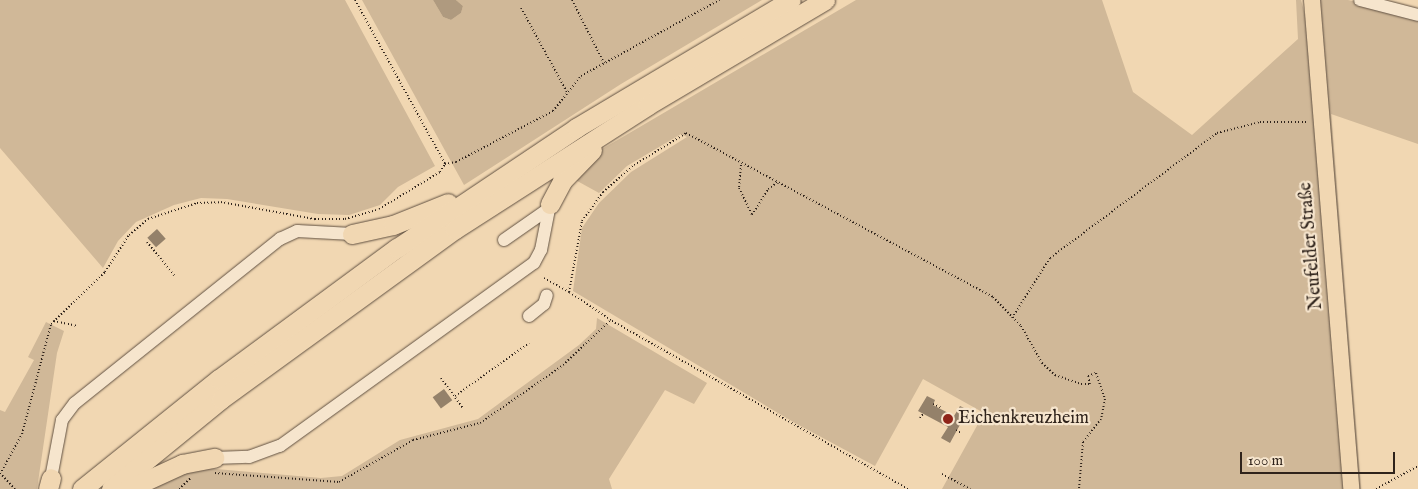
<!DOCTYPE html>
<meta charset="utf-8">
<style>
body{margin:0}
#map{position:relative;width:1418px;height:489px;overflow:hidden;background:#f1d7b2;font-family:"IM FELL English",serif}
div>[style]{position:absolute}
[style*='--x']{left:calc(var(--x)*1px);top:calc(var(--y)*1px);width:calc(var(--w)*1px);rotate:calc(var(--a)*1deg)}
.green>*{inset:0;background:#d0b898}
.water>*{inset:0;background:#af9a7f}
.building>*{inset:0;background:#94816a;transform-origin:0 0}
.path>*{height:2px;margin-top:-1px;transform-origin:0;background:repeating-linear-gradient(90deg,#2f231b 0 1px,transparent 0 3.5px)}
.roads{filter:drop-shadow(0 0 1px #605041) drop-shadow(0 0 1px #605041)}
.minor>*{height:12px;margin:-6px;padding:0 6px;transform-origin:6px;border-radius:6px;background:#f6e5cd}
.major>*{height:16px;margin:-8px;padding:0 8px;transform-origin:8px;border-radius:8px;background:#f1d7b2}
.highway>*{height:19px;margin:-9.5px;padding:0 9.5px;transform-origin:9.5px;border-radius:9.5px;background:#f1d7b2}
.dots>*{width:14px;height:14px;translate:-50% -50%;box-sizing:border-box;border:2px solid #f6e5cd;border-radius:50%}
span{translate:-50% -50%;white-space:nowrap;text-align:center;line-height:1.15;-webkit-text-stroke:4.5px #f6e5cd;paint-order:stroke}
.street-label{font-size:18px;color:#2f231b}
.poi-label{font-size:18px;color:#2f231b}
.left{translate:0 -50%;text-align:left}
.scale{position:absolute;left:1240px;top:452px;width:155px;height:22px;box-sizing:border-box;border:2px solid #2f231b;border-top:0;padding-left:6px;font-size:15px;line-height:18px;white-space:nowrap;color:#2f231b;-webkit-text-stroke:4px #f6e5cd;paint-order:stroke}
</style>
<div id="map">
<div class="green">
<i style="clip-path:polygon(0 0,345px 0,435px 166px,398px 187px,380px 205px,349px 215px,318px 214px,227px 199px,201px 198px,174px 205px,136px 222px,118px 241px,103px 268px,0 148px)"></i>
<i style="clip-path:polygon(362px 0,433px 0,443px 17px,451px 20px,461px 13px,463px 6px,456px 0,762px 0,621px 84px,464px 185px)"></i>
<i style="clip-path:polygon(856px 0,1102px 0,1133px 92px,1192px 135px,1298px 39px,1296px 0,1301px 0,1311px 37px,1347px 489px,942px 489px,984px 413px,923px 379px,875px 466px,795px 423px,573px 291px,582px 228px,599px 203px,631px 172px,687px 137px,681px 134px,627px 166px,599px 193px,570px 177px,592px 155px)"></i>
<i style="clip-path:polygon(1317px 0,1348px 0,1402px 12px,1418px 19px,1418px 144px,1331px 114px,1361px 489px,1355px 489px)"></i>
<i style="clip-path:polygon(597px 318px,707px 383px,694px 404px,665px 390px,609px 479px,612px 489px,138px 489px,167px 474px,205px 468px,321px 478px,342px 476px,400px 440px,478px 419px,579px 345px,596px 329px)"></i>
<i style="clip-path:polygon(46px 322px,64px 331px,57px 353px,37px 489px,0 489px,0 410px,5px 412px,34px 360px,28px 357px)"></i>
</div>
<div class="water">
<i style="clip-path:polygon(433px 0,456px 0,463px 6px,461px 13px,451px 20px,443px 17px)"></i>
</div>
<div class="building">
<i style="left:157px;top:229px;width:13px;height:13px;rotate:48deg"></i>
<i style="left:444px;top:389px;width:14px;height:14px;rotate:54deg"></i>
<i style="clip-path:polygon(927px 396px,935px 400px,933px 405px,954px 416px,960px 406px,968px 410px,950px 443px,941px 438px,948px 427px,918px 411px)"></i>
</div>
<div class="path">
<i style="--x:355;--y:0;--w:187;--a:61.2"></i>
<i style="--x:572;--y:0;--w:71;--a:63.1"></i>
<i style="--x:521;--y:8;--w:96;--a:61.3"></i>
<i style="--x:741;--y:165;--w:23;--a:95"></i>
<i style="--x:739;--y:188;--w:30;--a:64"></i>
<i style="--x:752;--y:215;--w:31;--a:-58"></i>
<i style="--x:768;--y:189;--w:12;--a:-35"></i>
<i style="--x:147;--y:242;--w:43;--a:50.7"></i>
<i style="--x:544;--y:278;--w:29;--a:29"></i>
<i style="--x:1012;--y:318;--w:71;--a:-57.7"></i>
<i style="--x:1050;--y:258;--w:209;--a:-36.8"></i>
<i style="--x:1217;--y:133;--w:44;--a:-14.3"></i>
<i style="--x:1260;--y:122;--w:48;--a:0"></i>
<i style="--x:54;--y:321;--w:24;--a:12"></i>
<i style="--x:441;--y:378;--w:37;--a:54"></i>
<i style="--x:455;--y:396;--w:91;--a:-35.6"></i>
<i style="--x:933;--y:404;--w:8;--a:23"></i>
<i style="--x:920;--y:418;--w:5;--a:-53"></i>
<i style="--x:961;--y:421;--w:5;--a:22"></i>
<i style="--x:956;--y:430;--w:6;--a:31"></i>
<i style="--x:0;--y:473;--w:22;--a:47"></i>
<i style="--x:215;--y:473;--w:124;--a:4.2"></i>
<i style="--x:339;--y:482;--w:85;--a:-29.6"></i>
<i style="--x:413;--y:440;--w:69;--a:-14.2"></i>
<i style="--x:480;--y:423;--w:101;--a:-34.9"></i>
<i style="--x:563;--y:365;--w:66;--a:-43.2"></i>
<i style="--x:0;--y:474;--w:46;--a:-61.2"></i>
<i style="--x:22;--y:434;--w:114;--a:-75.2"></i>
<i style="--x:51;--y:324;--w:75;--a:-43.9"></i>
<i style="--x:105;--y:272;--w:44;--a:-57"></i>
<i style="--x:129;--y:235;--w:25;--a:-40"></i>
<i style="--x:148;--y:219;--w:52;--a:-18.1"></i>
<i style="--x:197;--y:203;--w:24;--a:-2"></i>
<i style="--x:221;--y:202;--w:96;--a:10.3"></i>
<i style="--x:315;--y:219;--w:30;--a:0"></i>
<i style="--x:345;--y:219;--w:35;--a:-16"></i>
<i style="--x:379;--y:209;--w:71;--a:-31.2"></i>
<i style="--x:440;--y:172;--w:9;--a:-58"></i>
<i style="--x:445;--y:164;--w:11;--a:-10"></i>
<i style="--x:456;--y:162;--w:110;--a:-27.7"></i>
<i style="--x:553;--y:111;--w:45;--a:-51.3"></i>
<i style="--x:581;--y:76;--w:158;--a:-28.8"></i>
<i style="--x:942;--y:474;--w:32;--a:28"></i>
<i style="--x:179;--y:489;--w:16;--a:-43"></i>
<i style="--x:908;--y:489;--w:342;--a:-150.4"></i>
<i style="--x:611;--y:320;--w:50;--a:-146.3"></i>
<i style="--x:569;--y:292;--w:72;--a:-79.6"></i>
<i style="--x:582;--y:221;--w:36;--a:-54"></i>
<i style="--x:603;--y:192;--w:41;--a:-41.1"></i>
<i style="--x:634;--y:165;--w:61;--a:-31.6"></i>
<i style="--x:686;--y:133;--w:348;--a:28.1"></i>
<i style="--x:993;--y:297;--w:40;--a:46"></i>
<i style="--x:1021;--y:326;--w:43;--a:60.4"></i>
<i style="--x:1042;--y:363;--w:18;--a:43"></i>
<i style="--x:1055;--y:375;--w:28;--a:19"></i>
<i style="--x:1081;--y:384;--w:9;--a:0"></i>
<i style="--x:1090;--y:384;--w:8;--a:-104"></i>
<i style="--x:1088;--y:376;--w:9;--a:-21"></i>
<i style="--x:1096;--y:373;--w:28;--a:71"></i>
<i style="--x:1105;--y:399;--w:20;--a:101"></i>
<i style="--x:1101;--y:419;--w:29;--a:128"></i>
<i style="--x:1083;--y:442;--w:47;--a:94.9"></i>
<i style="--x:1376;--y:489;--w:48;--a:-28.7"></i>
</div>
<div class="roads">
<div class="minor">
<i style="--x:1360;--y:0;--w:60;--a:14.5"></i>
<i style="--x:504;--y:240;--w:52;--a:-34.9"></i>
<i style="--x:529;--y:316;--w:19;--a:-39"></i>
<i style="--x:544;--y:304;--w:9;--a:-72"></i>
<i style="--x:214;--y:458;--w:35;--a:-2"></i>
<i style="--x:249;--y:457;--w:33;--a:-20"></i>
<i style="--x:280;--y:446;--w:313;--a:-35.8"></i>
<i style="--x:534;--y:263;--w:15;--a:-62"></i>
<i style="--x:541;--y:250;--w:47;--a:-78.9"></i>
<i style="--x:51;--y:478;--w:59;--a:-79.3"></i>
<i style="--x:62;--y:420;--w:21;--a:-53"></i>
<i style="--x:75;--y:403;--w:263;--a:-38.7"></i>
<i style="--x:280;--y:239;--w:19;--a:-25"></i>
<i style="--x:297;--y:231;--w:55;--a:3.1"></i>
</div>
<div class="major">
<i style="--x:1312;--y:0;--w:491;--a:85.4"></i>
</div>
<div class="highway">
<i style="--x:550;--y:204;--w:26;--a:-62"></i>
<i style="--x:562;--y:181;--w:43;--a:-45.9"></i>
<i style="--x:352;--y:234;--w:42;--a:-12.4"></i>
<i style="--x:393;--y:225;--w:59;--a:-21.8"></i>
<i style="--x:48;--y:489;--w:11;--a:-75"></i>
<i style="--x:82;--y:489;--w:176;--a:-38.8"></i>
<i style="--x:219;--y:379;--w:221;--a:-36.4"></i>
<i style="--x:397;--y:248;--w:216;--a:-33.8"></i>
<i style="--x:576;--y:128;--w:250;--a:-30.8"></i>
<i style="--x:111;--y:489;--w:142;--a:-39.3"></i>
<i style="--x:221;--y:399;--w:289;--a:-36"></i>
<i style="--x:455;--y:229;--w:229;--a:-32.7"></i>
<i style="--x:648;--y:105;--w:206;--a:-30.7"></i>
<i style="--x:128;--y:489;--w:60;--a:-24.8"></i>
<i style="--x:182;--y:464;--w:33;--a:-11"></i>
</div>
</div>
<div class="dots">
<i style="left:948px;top:419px;background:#8f2418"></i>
</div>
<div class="street-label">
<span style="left:1312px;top:246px;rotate:-95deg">Neufelder Straße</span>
</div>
<div class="poi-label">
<span class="left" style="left:958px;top:419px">Eichenkreuzheim</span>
</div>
<div class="scale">100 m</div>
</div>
